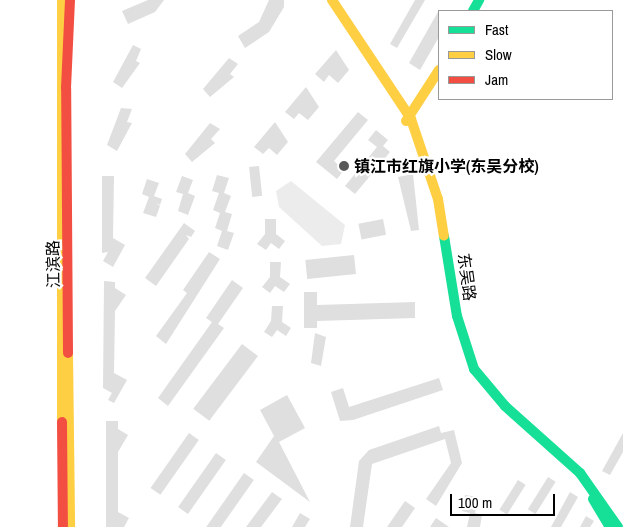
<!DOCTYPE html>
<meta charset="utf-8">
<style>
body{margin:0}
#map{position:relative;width:623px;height:527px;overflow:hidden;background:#fff;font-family:"Archivo Narrow","Noto Sans SC",sans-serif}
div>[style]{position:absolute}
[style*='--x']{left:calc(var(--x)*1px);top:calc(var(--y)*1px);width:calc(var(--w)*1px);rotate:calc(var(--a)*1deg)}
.green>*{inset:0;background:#ececec}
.building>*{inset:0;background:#dfdfdf;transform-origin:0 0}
.fast>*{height:10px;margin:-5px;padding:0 5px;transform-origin:5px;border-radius:5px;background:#16e098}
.slow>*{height:10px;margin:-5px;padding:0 5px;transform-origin:5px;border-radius:5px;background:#ffcf43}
.jam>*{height:10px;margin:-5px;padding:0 5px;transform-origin:5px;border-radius:5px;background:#f24e42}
.dots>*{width:14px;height:14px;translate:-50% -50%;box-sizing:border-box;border:2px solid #fff;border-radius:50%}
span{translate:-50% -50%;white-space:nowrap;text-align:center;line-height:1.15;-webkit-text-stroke:4.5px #fff;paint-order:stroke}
.poi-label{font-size:16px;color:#000;font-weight:700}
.left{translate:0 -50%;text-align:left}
.street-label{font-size:16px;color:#000}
.legend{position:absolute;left:438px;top:10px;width:175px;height:90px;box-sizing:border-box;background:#fff;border:1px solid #999;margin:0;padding:6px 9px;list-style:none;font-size:15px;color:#000}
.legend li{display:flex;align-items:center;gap:10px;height:25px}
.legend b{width:25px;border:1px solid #999}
.scale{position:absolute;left:450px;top:494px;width:105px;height:22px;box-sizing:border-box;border:2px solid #000;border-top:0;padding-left:6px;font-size:15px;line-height:18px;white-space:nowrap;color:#000;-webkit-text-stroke:4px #fff;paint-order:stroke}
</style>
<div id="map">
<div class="green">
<i style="clip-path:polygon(291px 181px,345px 225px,341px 244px,322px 246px,279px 207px,276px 191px)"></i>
</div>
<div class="building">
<i style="clip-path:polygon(148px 0,164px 0,155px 12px,128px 24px,122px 11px)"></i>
<i style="clip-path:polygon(269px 0,284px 0,284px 7px,269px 32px,245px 48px,238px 36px,259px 22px)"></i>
<i style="clip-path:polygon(415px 0,425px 0,397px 48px,390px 44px)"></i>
<i style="clip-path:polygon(439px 10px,439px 37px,420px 70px,409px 63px)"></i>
<i style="clip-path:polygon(133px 45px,141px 49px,136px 61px,140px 63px,122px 88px,113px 82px)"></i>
<i style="clip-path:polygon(336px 50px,349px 70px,338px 83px,329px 75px,324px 82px,315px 74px)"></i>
<i style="clip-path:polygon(229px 58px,238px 64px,230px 74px,234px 77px,210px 97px,203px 89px)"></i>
<i style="clip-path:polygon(306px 87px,319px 107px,308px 120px,299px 113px,294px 119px,285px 112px)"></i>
<i style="clip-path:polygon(121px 108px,132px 109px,127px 122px,132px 123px,117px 151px,107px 145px)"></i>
<i style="clip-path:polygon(358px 112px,368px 120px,334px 161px,344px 170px,337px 179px,316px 162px)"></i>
<i style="clip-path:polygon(275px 122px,288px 142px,277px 155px,269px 148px,263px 154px,254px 147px)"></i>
<i style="clip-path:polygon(210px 123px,220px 129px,211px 139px,215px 143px,192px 162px,185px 154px)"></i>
<i style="clip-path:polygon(376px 130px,388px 140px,383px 146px,390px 152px,355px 194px,345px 186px,377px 147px,368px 140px)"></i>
<i style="left:259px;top:166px;width:30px;height:10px;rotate:84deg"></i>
<i style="clip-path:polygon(413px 174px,419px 230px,411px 231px,398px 177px)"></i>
<i style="clip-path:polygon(217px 175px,229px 178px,224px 193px,231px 196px,225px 212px,232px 214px,227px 231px,234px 233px,228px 250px,217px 246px,222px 231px,215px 228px,220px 213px,213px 210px,219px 193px,212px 191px)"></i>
<i style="clip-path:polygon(102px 176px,114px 176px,113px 238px,125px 245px,113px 267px,103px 261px,108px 252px,102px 253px)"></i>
<i style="clip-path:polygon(182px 176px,193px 180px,188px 193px,195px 196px,188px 215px,178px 211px,183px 194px,176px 192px)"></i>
<i style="clip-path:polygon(147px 179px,159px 183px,154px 196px,162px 199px,160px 205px,156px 203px,160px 206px,156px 217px,143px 213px,149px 197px,142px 194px)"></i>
<i style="clip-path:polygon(265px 219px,276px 219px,276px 234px,285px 241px,279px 249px,271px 243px,266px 250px,257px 244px,265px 234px)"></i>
<i style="left:383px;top:219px;width:16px;height:25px;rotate:79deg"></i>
<i style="clip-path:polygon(184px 223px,195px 231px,191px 237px,186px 235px,189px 239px,156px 286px,145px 278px)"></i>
<i style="clip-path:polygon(209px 252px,220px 259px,166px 344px,156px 336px,187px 293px,183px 290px)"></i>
<i style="left:354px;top:255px;width:19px;height:49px;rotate:84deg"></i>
<i style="clip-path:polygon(270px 262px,281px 262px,280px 277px,290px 284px,284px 292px,275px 286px,270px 293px,262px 287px,270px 277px)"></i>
<i style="clip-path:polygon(232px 280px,243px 288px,218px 324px,224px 328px,168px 406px,158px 398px,212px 322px,206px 318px)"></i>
<i style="clip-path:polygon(104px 281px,115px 282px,115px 288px,126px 295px,115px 311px,114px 373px,127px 380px,114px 403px,108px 400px,112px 393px,103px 388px)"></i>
<i style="clip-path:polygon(304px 292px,317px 292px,317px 305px,415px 302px,415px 318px,317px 321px,317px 328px,304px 328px)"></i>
<i style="clip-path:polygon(272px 306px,283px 306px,282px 322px,291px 328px,286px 336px,277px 330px,272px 337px,264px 332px,271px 321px)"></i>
<i style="clip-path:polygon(315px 333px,326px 337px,321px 366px,311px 363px)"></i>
<i style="left:242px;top:344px;width:20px;height:81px;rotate:37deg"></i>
<i style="clip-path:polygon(439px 378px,443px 390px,353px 420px,340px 421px,331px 392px,343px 388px,349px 407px)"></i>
<i style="clip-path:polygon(287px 395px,305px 428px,279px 442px,310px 502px,256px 462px,274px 436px,260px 410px)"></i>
<i style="clip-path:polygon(106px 421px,118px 421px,118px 429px,128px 435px,118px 452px,118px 512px,129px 518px,124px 527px,106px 527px)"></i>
<i style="clip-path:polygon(439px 426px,441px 433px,454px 430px,462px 463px,436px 506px,426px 499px,451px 463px,445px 439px,372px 464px,363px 527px,350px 527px,359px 461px,369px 450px)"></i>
<i style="left:189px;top:433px;width:12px;height:67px;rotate:35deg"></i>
<i style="clip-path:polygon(623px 433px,623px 452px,610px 475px,602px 471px)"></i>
<i style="left:216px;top:453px;width:12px;height:66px;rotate:35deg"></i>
<i style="left:244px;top:473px;width:12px;height:67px;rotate:35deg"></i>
<i style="left:548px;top:477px;width:9px;height:38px;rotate:32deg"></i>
<i style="left:518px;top:480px;width:9px;height:35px;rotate:32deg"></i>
<i style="clip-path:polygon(272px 492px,282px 499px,261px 527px,246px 527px)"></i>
<i style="clip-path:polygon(570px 492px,578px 497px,561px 527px,551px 527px)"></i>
<i style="clip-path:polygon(465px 495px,478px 497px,475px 513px,482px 515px,480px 527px,467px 527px,470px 513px,462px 511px)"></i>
<i style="clip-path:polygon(405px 501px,415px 508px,402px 527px,387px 527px)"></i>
<i style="clip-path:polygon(300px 513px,310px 519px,305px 527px,292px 527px)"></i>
<i style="clip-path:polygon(586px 516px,594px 521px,590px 527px,580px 527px)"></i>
<i style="clip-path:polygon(436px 518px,449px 527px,430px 527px)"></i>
</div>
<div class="fast">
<i style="--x:473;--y:11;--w:13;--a:-61"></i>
<i style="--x:444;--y:236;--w:81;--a:80.8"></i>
<i style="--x:457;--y:316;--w:56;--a:72.2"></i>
<i style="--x:474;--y:369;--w:48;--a:50"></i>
<i style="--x:505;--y:406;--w:101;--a:41.8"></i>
<i style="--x:580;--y:473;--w:66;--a:54.9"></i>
<i style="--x:593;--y:499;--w:33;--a:59"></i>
</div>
<div class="slow">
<i style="--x:62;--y:0;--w:422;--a:90"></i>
<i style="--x:332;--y:0;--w:143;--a:56.4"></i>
<i style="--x:411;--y:119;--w:84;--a:71.4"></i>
<i style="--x:438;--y:199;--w:37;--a:81"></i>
<i style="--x:406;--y:121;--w:61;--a:-57.1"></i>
<i style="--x:68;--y:353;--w:174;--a:89.3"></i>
</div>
<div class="jam">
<i style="--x:68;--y:353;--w:265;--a:-90.4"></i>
<i style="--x:66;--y:88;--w:88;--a:-87.4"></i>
<i style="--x:62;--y:422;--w:105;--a:89.5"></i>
</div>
<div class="dots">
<i style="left:344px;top:166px;background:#595959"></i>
</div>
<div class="poi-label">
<span class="left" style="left:354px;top:166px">镇江市红旗小学(东吴分校)</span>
</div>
<div class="street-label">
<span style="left:53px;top:264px;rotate:-91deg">江滨路</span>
<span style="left:467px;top:277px;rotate:82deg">东吴路</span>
</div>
<ul class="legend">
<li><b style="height:6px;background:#16e098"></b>Fast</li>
<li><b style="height:6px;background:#ffcf43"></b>Slow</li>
<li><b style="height:6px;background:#f24e42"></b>Jam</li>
</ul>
<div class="scale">100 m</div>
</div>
